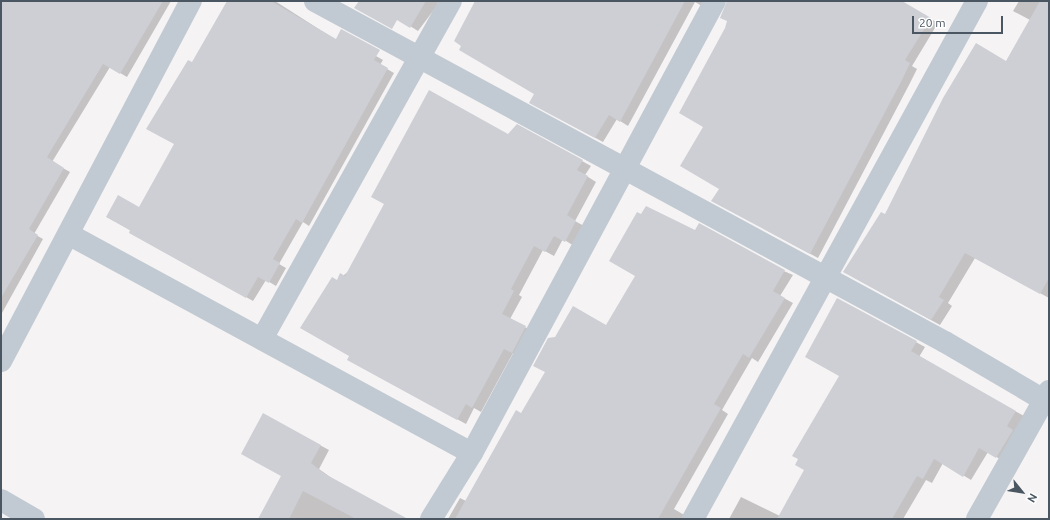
<!DOCTYPE html>
<style>
body{margin:0}
#map{position:relative;width:1050px;height:520px;overflow:hidden;background:#f5f3f3;font-family:Ubuntu,sans-serif}
div>[style]{position:absolute}
[style*='--x']{left:calc(var(--x)*1px);top:calc(var(--y)*1px);width:calc(var(--w)*1px);rotate:calc(var(--a)*1deg)}
.shadow>*{inset:0;background:#0003}
.building>*{inset:0;background:#cdcfd5}
.street>*{height:22px;margin:-11px;padding:0 11px;transform-origin:11px;border-radius:11px;background:#c1cad2}
span{translate:-50% -50%;white-space:nowrap;text-align:center;line-height:1.15;-webkit-text-stroke:4px #fff;paint-order:stroke}
.frame{position:absolute;inset:0;border:2px solid #4a5661;pointer-events:none}
.north{position:absolute;left:1002px;top:472px;width:40px;height:40px;-webkit-text-stroke:3px #fff;paint-order:stroke;rotate:120deg;font-size:11px;font-weight:700;line-height:16px;text-align:center;color:#4a5661}
.north::after{content:'';display:block;margin:auto;width:14px;height:18px;background:#4a5661;clip-path:polygon(50% 0,100% 100%,50% 72%,0 100%)}
.scale{position:absolute;left:912px;top:16px;width:91px;height:18px;box-sizing:border-box;border:2px solid #4a5661;border-top:0;padding-left:5px;font-size:12px;line-height:14px;white-space:nowrap;color:#4a5661;-webkit-text-stroke:3px #fff;paint-order:stroke}
</style>
<div id="map">
<div class="shadow">
<i style="clip-path:polygon(1px 1px,171px 1px,127px 77px,110px 67px,52px 162px,70px 172px,34px 234px,43px 239px,2px 313px)"></i>
<i style="clip-path:polygon(228px 1px,275px 1px,336px 40px,339px 35px,383px 60px,380px 65px,394px 73px,309px 226px,303px 222px,279px 264px,286px 268px,276px 286px,266px 280px,253px 301px,107px 217px,140px 209px,175px 144px,193px 64px)"></i>
<i style="clip-path:polygon(370px 1px,435px 1px,439px 3px,418px 31px)"></i>
<i style="clip-path:polygon(478px 1px,712px 1px,707px 9px,695px 2px,628px 126px,617px 119px,603px 142px,538px 107px,536px 94px)"></i>
<i style="clip-path:polygon(728px 1px,900px 1px,938px 23px,912px 66px,917px 69px,909px 85px,818px 258px,720px 205px,720px 188px,704px 127px,728px 21px)"></i>
<i style="clip-path:polygon(1019px 1px,1049px 1px,1049px 298px,975px 258px,948px 303px,952px 306px,940px 325px,853px 277px,885px 215px,1006px 62px,1030px 20px,1013px 11px)"></i>
<i style="clip-path:polygon(508px 135px,582px 161px,591px 166px,585px 175px,596px 182px,575px 221px,584px 226px,574px 246px,563px 239px,554px 256px,543px 250px,519px 295px,522px 297px,510px 319px,534px 332px,520px 357px,513px 353px,481px 412px,474px 408px,466px 424px,356px 364px,350px 356px,337px 281px)"></i>
<i style="clip-path:polygon(642px 215px,695px 232px,793px 275px,780px 296px,793px 303px,758px 362px,752px 358px,722px 410px,728px 414px,674px 509px,686px 516px,684px 519px,448px 519px,460px 498px,466px 501px,522px 415px,606px 327px,636px 276px)"></i>
<i style="clip-path:polygon(837px 299px,925px 347px,919px 357px,1024px 416px,1005px 462px,988px 452px,971px 480px,943px 463px,932px 483px,926px 480px,903px 519px,729px 519px,741px 497px,780px 516px,805px 470px,840px 376px)"></i>
<i style="clip-path:polygon(264px 415px,329px 450px,319px 469px,333px 479px,406px 519px,272px 519px,283px 476px)"></i>
</div>
<div class="building">
<i style="clip-path:polygon(1px 1px,163px 1px,120px 74px,103px 64px,47px 157px,64px 168px,29px 229px,38px 235px,1px 298px)"></i>
<i style="clip-path:polygon(227px 1px,271px 1px,336px 39px,341px 29px,380px 50px,374px 60px,388px 68px,302px 223px,296px 219px,273px 259px,280px 263px,269px 283px,258px 277px,246px 298px,129px 233px,130px 230px,106px 217px,118px 195px,139px 207px,174px 144px,146px 129px,188px 60px,192px 62px)"></i>
<i style="clip-path:polygon(359px 1px,426px 1px,410px 28px,397px 20px,392px 29px,354px 8px)"></i>
<i style="clip-path:polygon(475px 1px,685px 1px,620px 122px,609px 115px,595px 138px,529px 103px,534px 94px,459px 50px,461px 46px,454px 41px)"></i>
<i style="clip-path:polygon(727px 1px,902px 1px,931px 18px,905px 60px,910px 63px,902px 80px,810px 254px,711px 201px,719px 189px,680px 166px,703px 127px,679px 113px,725px 28px,727px 21px,720px 18px)"></i>
<i style="clip-path:polygon(1040px 1px,1049px 1px,1049px 278px,1040px 294px,965px 253px,939px 297px,944px 300px,931px 320px,843px 272px,881px 212px,885px 214px,943px 98px,976px 43px,1006px 61px)"></i>
<i style="clip-path:polygon(429px 90px,508px 134px,517px 124px,583px 160px,577px 170px,588px 176px,567px 215px,576px 221px,565px 242px,554px 236px,545px 252px,534px 246px,511px 289px,514px 291px,502px 314px,526px 326px,512px 353px,504px 349px,472px 408px,466px 404px,457px 420px,347px 360px,349px 356px,300px 328px,332px 277px,337px 280px,340px 273px,345px 276px,384px 204px,371px 197px)"></i>
<i style="clip-path:polygon(646px 206px,695px 230px,699px 223px,785px 270px,773px 291px,785px 298px,749px 358px,743px 354px,714px 404px,721px 408px,658px 519px,455px 519px,516px 410px,521px 413px,545px 372px,533px 366px,548px 338px,555px 337px,573px 306px,606px 325px,635px 276px,609px 261px,637px 212px,641px 214px)"></i>
<i style="clip-path:polygon(837px 298px,917px 341px,911px 351px,1016px 411px,1007px 426px,1013px 430px,996px 458px,979px 448px,963px 477px,934px 459px,923px 479px,917px 476px,892px 519px,777px 519px,804px 470px,795px 465px,798px 459px,792px 456px,839px 376px,805px 357px)"></i>
<i style="clip-path:polygon(263px 413px,321px 445px,311px 463px,325px 474px,408px 519px,356px 519px,303px 491px,289px 519px,258px 519px,281px 476px,241px 454px)"></i>
</div>
<div class="street">
<i style="--x:315;--y:1;--w:716;--a:28.43"></i>
<i style="--x:945;--y:342;--w:115;--a:30.4"></i>
<i style="--x:70;--y:235;--w:457;--a:28.5"></i>
<i style="--x:262;--y:339;--w:387;--a:-60.8"></i>
<i style="--x:1;--y:361;--w:407;--a:-62.2"></i>
<i style="--x:1;--y:500;--w:38;--a:30"></i>
<i style="--x:431;--y:519;--w:78;--a:-58.2"></i>
<i style="--x:472;--y:453;--w:513;--a:-61.74"></i>
<i style="--x:693;--y:519;--w:591;--a:-61.27"></i>
<i style="--x:977;--y:519;--w:147;--a:-60.6"></i>
</div>
<div class="frame"></div>
<div class="north">N</div>
<div class="scale">20 m</div>
</div>
